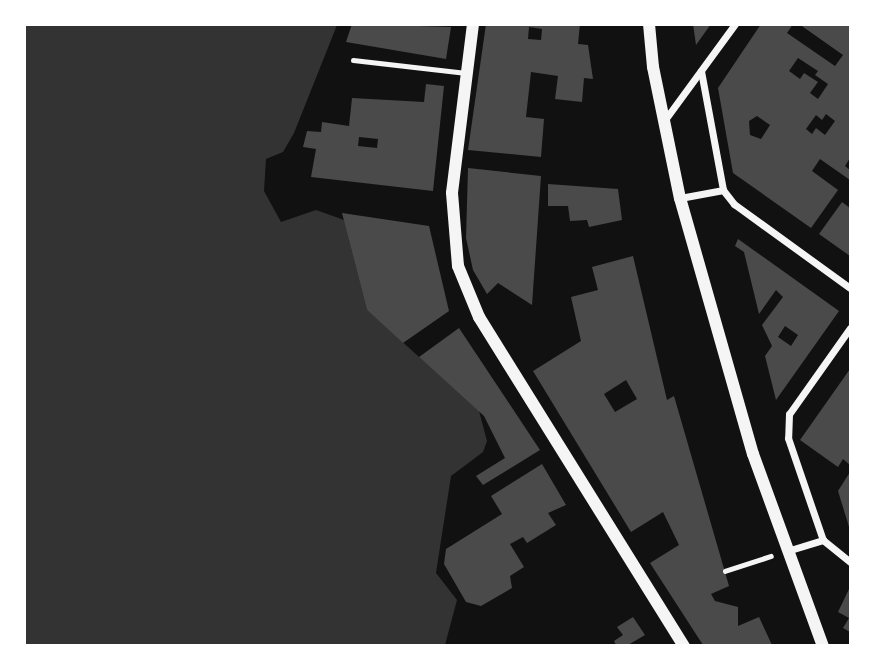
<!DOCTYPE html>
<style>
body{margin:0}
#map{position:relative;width:875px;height:670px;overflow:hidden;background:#111;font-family:"PT Sans Narrow",sans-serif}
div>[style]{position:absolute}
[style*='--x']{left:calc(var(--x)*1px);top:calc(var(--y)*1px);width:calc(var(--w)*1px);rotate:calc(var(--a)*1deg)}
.water>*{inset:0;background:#333}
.building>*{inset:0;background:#4a4a4a}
.path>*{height:4.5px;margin:-2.25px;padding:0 2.25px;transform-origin:2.25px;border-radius:2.25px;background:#f5f5f5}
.service>*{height:5px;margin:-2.5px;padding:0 2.5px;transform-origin:2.5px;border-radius:2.5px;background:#f5f5f5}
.minor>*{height:7px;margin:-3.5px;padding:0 3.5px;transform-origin:3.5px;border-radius:3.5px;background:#f5f5f5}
.tertiary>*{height:12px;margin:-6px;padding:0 6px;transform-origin:6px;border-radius:6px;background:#f5f5f5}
span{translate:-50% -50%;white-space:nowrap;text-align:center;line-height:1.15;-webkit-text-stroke:7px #fff;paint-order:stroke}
.frame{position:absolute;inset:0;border:26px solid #fff;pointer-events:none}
</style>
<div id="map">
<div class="water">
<i style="clip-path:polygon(24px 25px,337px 25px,294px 133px,283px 152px,266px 159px,264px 191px,281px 222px,316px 210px,344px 220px,367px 310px,479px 411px,487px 441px,483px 452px,451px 476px,436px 573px,457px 600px,445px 645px,25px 645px)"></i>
</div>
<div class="building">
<i style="clip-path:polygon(352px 24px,451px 27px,446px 59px,346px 42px)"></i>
<i style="clip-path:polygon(evenodd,486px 24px,580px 24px,578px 44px,588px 45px,593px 79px,584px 78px,582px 102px,555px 99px,558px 76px,531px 72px,526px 117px,544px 119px,541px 157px,468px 150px,486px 24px,529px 27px,542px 29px,541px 40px,528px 39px,529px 27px)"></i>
<i style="clip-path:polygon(693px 24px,711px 24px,696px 45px)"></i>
<i style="clip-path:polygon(evenodd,761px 24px,793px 24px,787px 33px,835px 66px,843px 55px,799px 24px,850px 24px,850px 158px,845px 166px,850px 170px,850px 180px,820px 159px,812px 171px,838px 190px,811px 228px,733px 173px,718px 88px,761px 24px,798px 58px,818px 71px,815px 75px,828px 84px,818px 99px,810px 93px,818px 82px,804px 73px,800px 79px,789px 71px,798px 58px,761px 24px,826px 114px,835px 121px,825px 135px,816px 128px,812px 134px,806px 129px,816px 115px,822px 120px,826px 114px,761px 24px,757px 116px,770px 125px,761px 139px,750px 135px,749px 121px,757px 116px)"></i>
<i style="clip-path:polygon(evenodd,426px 84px,444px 86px,433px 191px,311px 177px,316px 149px,303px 147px,307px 131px,321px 132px,322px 122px,349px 126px,352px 98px,424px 102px,426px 84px,359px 137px,378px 139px,377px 148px,358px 146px,359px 137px)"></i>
<i style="clip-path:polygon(468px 168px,541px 176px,532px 305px,498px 283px,487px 294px,473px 270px,466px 238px)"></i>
<i style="clip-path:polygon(548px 184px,618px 189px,622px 220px,589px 227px,587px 220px,570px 221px,568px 206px,548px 206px)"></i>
<i style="clip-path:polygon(842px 202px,850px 208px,850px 256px,819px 234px)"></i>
<i style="clip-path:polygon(342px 213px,429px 226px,449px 311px,403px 343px,367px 310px)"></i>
<i style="clip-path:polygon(evenodd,738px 239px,839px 311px,776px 400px,765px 356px,772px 346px,762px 325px,783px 297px,776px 290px,759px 314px,744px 252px,735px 246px,738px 239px,785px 326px,798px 335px,791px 346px,778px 337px,785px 326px)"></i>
<i style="clip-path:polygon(evenodd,633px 256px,667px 400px,674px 396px,729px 586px,711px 594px,715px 601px,738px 607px,738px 626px,759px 617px,772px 645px,703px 645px,650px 563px,679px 545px,663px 512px,631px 532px,533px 371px,581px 341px,571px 297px,598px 290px,592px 267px,633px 256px,626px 380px,637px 399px,615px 412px,604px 394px,626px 380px)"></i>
<i style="clip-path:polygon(459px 328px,540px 450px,483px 485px,476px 476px,505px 458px,484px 416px,419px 357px)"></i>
<i style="clip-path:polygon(850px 369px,850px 465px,843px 459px,838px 467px,800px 440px)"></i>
<i style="clip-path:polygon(542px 464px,566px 505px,548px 513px,556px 525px,527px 543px,523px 537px,510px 544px,524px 567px,510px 576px,512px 588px,481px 606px,466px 602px,444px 564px,446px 549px,502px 514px,491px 496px)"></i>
<i style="clip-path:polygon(850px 472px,850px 530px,838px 491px)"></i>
<i style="clip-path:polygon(850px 587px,850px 632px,843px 628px,849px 618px,838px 612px)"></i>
<i style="clip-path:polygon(633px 617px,645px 635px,628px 645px,616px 645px,614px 641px,623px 635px,617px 627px)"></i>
</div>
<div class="path">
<i style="--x:725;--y:571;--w:48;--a:-18.1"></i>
</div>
<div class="service">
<i style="--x:353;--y:60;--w:114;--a:6.6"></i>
</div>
<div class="minor">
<i style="--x:701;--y:71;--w:121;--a:79.5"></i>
<i style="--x:723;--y:190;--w:18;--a:52"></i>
<i style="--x:734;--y:204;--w:143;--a:35.9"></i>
<i style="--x:664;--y:121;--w:120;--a:-53.8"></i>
<i style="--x:680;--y:198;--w:44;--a:-10.5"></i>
<i style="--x:850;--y:328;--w:105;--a:125.3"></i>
<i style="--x:789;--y:414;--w:24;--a:92"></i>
<i style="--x:788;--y:438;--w:108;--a:71.1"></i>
<i style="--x:823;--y:540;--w:35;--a:39"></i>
<i style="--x:787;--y:551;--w:38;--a:-17"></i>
</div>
<div class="tertiary">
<i style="--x:473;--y:24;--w:170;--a:97.1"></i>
<i style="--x:452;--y:193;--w:73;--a:85.3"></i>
<i style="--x:458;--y:266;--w:55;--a:67.6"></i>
<i style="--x:479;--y:317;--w:388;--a:58.1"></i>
<i style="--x:649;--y:24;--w:43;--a:84.7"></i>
<i style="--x:653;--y:67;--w:134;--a:78.4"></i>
<i style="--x:680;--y:198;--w:266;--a:74.1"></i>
<i style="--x:753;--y:454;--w:204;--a:70"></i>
</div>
<div class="frame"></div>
</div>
